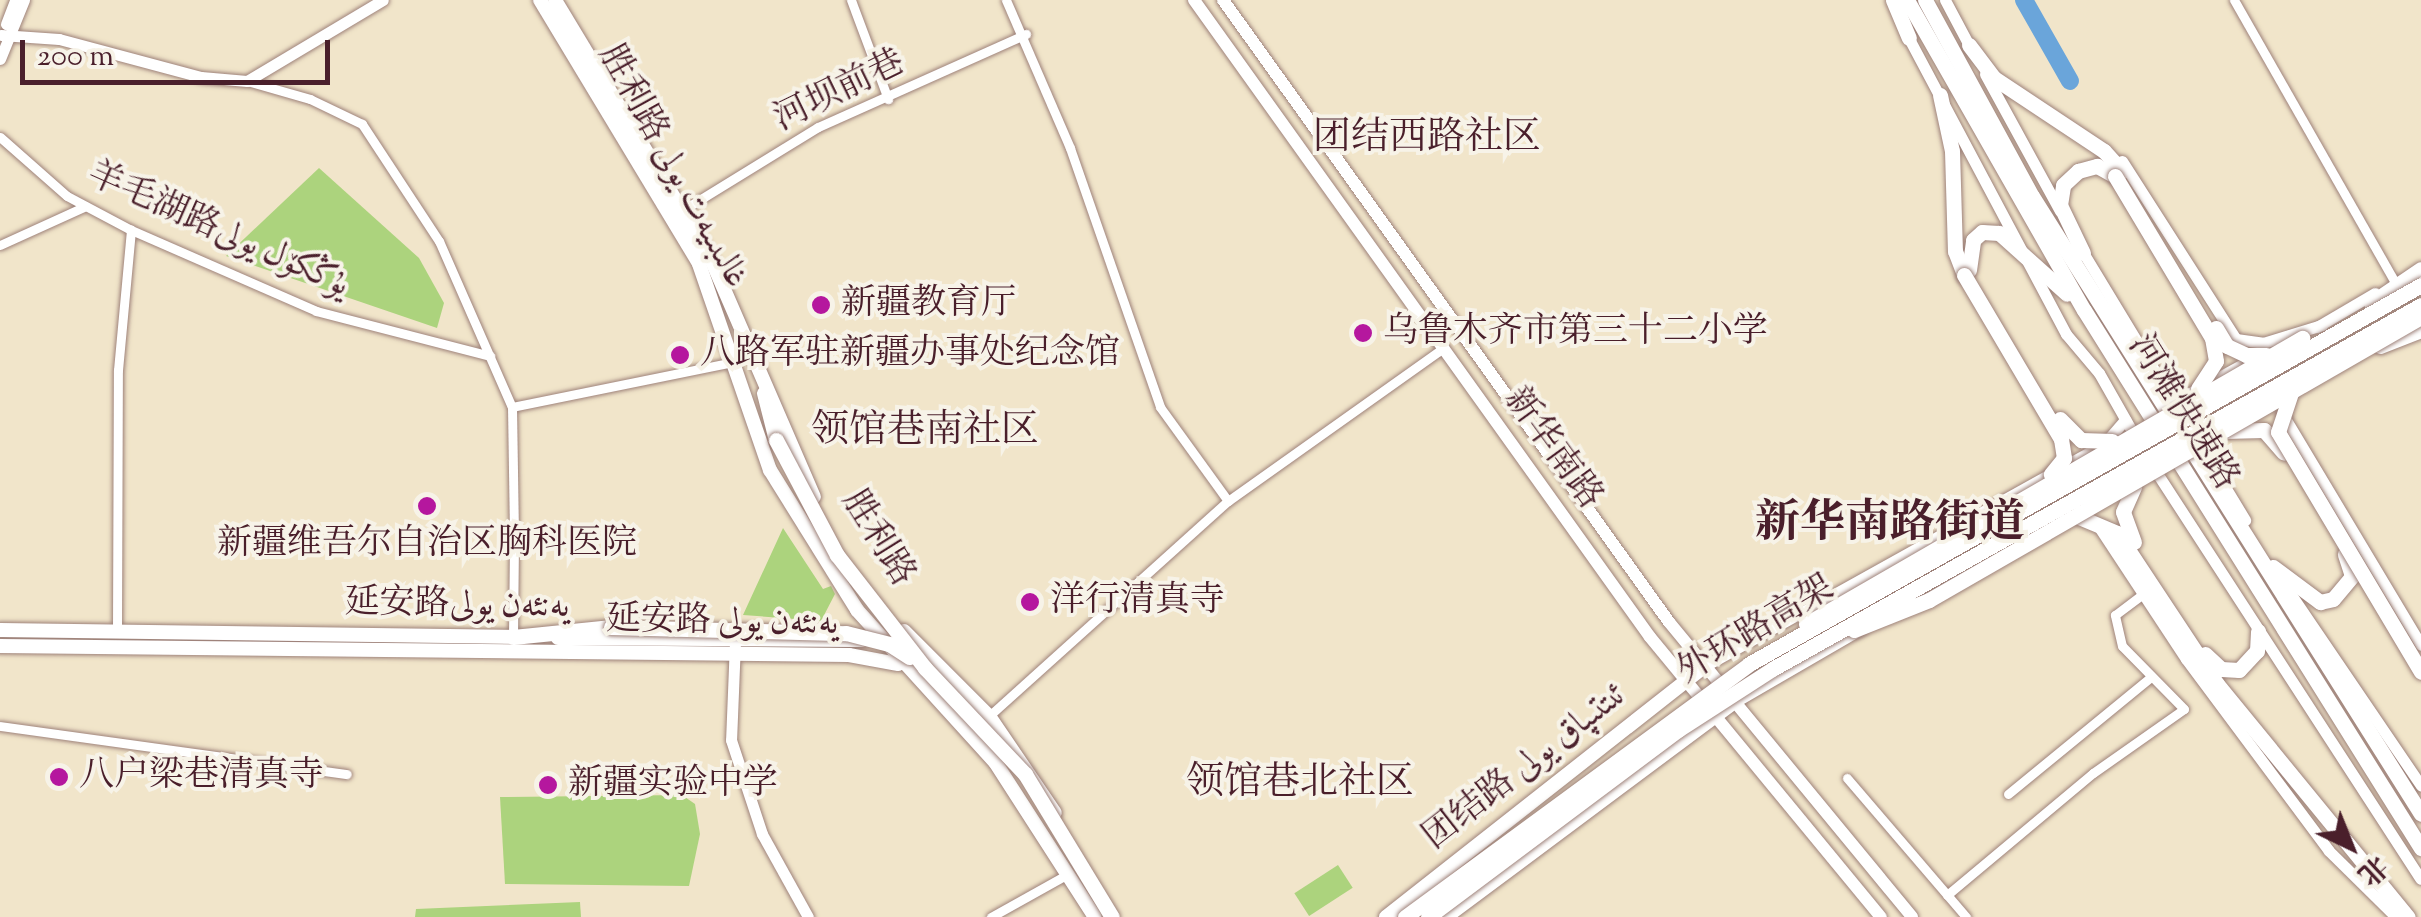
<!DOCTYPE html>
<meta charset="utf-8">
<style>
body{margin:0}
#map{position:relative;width:2421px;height:917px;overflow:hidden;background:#f1e5ca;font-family:"Sorts Mill Goudy",Amiri,"Noto Serif SC",serif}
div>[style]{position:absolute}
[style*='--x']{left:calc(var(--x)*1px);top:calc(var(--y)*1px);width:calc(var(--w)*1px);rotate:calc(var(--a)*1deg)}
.green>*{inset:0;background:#acd37d;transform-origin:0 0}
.river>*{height:18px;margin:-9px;padding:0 9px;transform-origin:9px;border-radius:9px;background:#6aa5da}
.roads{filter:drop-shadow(0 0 2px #9e827a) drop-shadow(0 0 2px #9e827a)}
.minor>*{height:9px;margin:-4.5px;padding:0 4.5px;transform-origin:4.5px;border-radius:4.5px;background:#fff}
.tertiary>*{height:11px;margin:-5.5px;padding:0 5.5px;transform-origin:5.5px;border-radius:5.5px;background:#fff}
.secondary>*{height:12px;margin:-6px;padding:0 6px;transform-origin:6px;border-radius:6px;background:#fff}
.primary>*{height:14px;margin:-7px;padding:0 7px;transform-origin:7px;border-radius:7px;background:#fff}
.trunk>*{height:15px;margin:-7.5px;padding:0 7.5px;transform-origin:7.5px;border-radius:7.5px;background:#fff}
.bridges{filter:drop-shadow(0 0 2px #9e827a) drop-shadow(0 0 2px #9e827a)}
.trunk-bridge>*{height:15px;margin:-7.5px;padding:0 7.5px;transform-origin:7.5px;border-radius:7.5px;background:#fff}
.dots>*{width:28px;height:28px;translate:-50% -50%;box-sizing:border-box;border:5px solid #f7f3e8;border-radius:50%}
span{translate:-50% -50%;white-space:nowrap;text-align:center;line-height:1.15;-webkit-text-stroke:8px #f7f3e8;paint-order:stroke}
.street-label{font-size:35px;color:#4a1f2b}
.poi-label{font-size:35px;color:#4a1f2b}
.left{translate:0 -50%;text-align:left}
.neighbourhood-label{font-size:38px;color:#4a1f2b}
.district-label{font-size:45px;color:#4a1f2b;font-weight:700}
.north{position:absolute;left:2301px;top:797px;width:100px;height:100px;-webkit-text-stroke:8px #f7f3e8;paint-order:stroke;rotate:137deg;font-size:28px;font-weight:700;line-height:40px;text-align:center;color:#4a1f2b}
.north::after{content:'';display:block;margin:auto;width:35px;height:45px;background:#4a1f2b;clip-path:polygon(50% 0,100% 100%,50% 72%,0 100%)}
.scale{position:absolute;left:20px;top:40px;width:310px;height:45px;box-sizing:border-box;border:5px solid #4a1f2b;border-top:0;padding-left:12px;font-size:30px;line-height:35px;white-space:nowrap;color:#4a1f2b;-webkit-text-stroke:8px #f7f3e8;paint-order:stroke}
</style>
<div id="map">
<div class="green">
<i style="clip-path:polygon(319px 168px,419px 258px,444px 303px,437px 328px,226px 256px)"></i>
<i style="clip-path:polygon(783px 528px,823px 589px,831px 586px,835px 594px,821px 621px,743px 615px)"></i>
<i style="clip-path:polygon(682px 795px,695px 804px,700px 834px,689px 886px,505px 884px,500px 797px)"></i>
<i style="left:1338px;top:865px;width:27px;height:52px;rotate:57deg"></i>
<i style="clip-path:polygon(580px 902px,581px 917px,415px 917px,416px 909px)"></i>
</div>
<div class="river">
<i style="--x:2024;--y:0;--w:93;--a:60.4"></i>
</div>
<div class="roads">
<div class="minor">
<i style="--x:851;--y:0;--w:106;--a:69.5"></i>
<i style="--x:1006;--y:0;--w:161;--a:66.6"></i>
<i style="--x:1070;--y:148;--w:274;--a:70.8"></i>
<i style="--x:1160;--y:407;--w:116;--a:54.1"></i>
<i style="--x:2234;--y:0;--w:323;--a:60.3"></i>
<i style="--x:247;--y:81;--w:66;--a:15.9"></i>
<i style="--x:310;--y:99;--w:58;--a:25.7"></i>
<i style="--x:362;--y:124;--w:140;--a:56.7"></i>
<i style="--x:439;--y:241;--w:181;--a:66.3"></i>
<i style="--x:512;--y:407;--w:133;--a:89.1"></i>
<i style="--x:0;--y:137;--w:89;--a:41.4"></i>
<i style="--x:67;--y:196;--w:72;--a:28"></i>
<i style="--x:131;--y:230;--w:202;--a:23.6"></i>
<i style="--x:316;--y:311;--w:180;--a:14.5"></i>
<i style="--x:683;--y:210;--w:158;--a:-31.6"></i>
<i style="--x:818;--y:127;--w:228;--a:-24.1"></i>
<i style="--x:0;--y:245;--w:94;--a:-24.4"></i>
<i style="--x:512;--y:407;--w:227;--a:-11.5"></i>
<i style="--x:117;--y:631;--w:261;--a:-89.8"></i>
<i style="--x:118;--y:370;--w:141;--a:-84.7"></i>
<i style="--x:513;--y:637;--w:89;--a:-89.4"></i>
<i style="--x:989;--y:716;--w:321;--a:-42"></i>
<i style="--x:1228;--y:501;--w:264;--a:-35.4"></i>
<i style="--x:0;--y:726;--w:350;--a:7.9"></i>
<i style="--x:1847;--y:778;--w:183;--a:49.4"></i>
<i style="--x:2008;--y:794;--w:185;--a:-39.3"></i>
<i style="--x:1947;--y:895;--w:190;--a:-39.9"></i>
<i style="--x:2093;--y:773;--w:111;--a:-35.1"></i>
<i style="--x:2184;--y:709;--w:88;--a:-134.5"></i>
<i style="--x:2122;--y:646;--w:32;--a:-103"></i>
<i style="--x:2115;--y:615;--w:36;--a:-37"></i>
<i style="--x:991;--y:917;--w:88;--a:-29.2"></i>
</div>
<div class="tertiary">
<i style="--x:1945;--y:0;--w:55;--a:62"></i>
<i style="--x:6;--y:24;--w:26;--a:-69"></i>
<i style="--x:1906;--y:33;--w:341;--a:62"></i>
<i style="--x:2066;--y:334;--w:51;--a:49.8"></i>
<i style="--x:2099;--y:373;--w:75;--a:60.4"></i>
<i style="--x:1;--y:35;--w:58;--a:3.9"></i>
<i style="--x:59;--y:39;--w:147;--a:15"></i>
<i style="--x:201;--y:77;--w:46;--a:5"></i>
<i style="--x:247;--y:81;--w:158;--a:-30.8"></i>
<i style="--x:0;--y:59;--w:64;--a:-67.9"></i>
<i style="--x:1985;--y:74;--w:156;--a:61.3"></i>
<i style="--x:2122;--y:161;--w:211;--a:57.4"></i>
<i style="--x:2236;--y:339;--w:27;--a:8"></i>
<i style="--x:2263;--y:343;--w:62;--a:-17"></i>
<i style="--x:2081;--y:249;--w:317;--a:58.8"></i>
<i style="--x:2317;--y:327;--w:67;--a:-30.4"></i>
<i style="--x:2166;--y:390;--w:22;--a:10"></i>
<i style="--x:2188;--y:394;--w:77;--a:-28.6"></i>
<i style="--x:2282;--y:413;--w:270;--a:59.1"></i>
<i style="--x:2153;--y:467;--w:491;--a:57"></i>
<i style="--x:2101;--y:530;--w:154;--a:56.6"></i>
<i style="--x:2186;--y:659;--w:239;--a:53.3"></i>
<i style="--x:2329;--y:851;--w:94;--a:44.6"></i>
<i style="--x:2286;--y:587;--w:240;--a:55.8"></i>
<i style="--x:1903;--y:605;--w:47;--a:-31"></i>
<i style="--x:735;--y:642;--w:98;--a:92.3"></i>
<i style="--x:731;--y:740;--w:99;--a:71.7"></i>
<i style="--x:762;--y:834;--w:95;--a:61"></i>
<i style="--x:1705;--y:666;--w:457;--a:-29.1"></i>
<i style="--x:2104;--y:444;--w:32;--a:-49"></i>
<i style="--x:1735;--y:702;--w:146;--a:-30.1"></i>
</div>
<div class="secondary">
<i style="--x:1194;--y:0;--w:783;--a:54.4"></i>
<i style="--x:1650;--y:637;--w:363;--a:50.5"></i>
<i style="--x:1223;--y:0;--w:765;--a:54.36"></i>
<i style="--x:1669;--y:622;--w:382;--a:50.5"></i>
</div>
<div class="primary">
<i style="--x:540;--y:0;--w:308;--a:58.9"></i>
<i style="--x:699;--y:264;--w:218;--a:71"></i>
<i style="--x:770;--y:470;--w:165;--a:58.1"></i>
<i style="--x:857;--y:610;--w:205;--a:47.8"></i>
<i style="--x:995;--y:762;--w:184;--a:57.2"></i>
<i style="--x:555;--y:0;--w:302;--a:58.9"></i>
<i style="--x:711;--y:259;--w:259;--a:66.6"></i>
<i style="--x:0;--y:630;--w:522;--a:0.77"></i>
<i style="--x:904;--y:631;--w:120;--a:45"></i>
<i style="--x:989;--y:716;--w:117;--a:55.8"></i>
<i style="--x:558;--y:638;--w:304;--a:0.4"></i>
<i style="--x:0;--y:646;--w:849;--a:0.61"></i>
<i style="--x:849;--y:655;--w:50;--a:10.4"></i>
<i style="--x:1386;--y:917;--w:406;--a:-38.2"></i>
<i style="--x:1446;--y:917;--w:354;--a:-36.7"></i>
</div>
<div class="trunk">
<i style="--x:1893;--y:0;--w:41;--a:67.2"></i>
<i style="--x:1907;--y:0;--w:357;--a:60.3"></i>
<i style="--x:2084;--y:310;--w:635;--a:57.94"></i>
<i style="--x:1925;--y:0;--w:223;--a:61.4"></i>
<i style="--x:2032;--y:196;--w:730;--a:57.81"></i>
<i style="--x:1969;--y:45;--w:41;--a:52.9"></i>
<i style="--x:1994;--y:78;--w:132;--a:33.6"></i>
<i style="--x:2104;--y:151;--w:27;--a:48"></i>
<i style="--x:1940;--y:95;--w:57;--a:77.9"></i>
<i style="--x:1952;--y:151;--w:100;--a:88.3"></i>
<i style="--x:1955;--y:251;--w:26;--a:69"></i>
<i style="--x:2083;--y:253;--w:53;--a:-115.6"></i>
<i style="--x:2060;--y:205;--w:20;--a:-81"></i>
<i style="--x:2063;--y:185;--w:21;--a:-43"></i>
<i style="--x:2078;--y:171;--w:20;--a:-15"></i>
<i style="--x:2097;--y:166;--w:21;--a:29"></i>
<i style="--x:1969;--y:270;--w:30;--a:-82"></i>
<i style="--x:1973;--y:240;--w:12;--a:-42"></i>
<i style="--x:1982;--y:232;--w:17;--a:3"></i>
<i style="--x:1999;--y:233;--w:91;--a:41.9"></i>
<i style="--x:2371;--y:303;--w:60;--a:-34.2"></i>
<i style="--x:2380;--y:346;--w:44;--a:-21.3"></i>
<i style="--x:764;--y:393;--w:49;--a:75.7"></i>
<i style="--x:2224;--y:431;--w:40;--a:-1.4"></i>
<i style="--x:2264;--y:430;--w:30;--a:49"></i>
<i style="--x:2134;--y:487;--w:27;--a:114"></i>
<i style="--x:2123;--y:512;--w:32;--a:70"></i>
<i style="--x:2079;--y:517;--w:41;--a:22.8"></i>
<i style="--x:2117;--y:533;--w:181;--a:56.5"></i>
<i style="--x:2217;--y:684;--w:301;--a:50.7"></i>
<i style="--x:2273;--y:567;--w:59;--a:36.7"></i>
<i style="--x:2320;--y:602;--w:13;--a:-13"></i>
<i style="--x:2333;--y:599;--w:30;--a:-50"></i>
<i style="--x:2352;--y:576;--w:23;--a:-108"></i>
<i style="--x:513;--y:637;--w:99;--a:-5.8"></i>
<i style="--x:2205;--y:654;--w:22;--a:43"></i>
<i style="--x:2221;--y:669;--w:18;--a:3"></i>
<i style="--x:2239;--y:670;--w:26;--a:-47"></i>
<i style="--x:2257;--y:651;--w:20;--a:-87"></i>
</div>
</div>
<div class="bridges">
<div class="trunk-bridge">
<i style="--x:2115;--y:176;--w:189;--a:59.1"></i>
<i style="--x:2212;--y:338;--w:23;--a:80"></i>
<i style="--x:2216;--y:361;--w:33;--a:123"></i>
<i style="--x:1964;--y:275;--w:191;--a:59.4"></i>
<i style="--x:2061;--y:439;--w:19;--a:81"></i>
<i style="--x:2064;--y:458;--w:21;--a:129"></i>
<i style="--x:2216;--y:328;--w:21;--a:59"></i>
<i style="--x:2227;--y:346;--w:21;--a:25"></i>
<i style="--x:2246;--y:355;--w:20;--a:0"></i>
<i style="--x:2291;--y:393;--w:41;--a:108.4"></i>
<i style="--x:2278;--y:432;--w:279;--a:59.2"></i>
<i style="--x:2060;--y:419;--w:30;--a:45"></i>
<i style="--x:2081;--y:440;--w:31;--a:2"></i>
<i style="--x:776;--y:440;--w:130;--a:62.1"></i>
<i style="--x:837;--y:555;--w:143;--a:52.1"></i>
<i style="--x:925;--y:668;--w:146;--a:46.7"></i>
<i style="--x:1025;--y:774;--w:167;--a:58.7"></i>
<i style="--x:1806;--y:624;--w:573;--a:-29.97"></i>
<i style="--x:611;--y:627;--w:235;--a:1.5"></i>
<i style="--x:846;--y:633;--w:44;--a:14.3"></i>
<i style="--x:889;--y:644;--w:24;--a:33"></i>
<i style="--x:1854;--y:630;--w:81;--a:-21.8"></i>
<i style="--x:1929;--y:600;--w:568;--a:-29.91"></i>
<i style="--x:1405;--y:917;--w:427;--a:-36.3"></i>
<i style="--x:1749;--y:664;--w:772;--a:-29.42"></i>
<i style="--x:1428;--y:917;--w:312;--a:-36.8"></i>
<i style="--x:1678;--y:730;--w:114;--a:-32.9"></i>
<i style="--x:1774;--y:668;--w:742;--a:-29.29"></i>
</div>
</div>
<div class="dots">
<i style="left:821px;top:305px;background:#b5179e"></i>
<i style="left:1363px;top:333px;background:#b5179e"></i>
<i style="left:680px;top:355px;background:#b5179e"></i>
<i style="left:427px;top:506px;background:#b5179e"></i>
<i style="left:1030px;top:602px;background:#b5179e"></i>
<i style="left:59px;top:777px;background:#b5179e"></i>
<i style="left:548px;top:785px;background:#b5179e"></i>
</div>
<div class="street-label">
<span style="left:840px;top:92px;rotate:-26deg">河坝前巷</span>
<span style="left:672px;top:167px;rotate:61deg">胜利路 غالىبىيەت يولى</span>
<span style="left:218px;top:231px;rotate:24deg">羊毛湖路يۇڭكۆل يولى</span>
<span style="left:2182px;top:413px;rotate:58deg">河滩快速路</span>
<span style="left:1552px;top:449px;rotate:54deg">新华南路</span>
<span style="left:877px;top:539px;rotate:58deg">胜利路</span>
<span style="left:457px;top:606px;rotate:1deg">延安路يەنئەن يولى</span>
<span style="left:722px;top:623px;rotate:1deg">延安路 يەنئەن يولى</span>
<span style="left:1756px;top:631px;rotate:-31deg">外环路高架</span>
<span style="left:1526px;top:767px;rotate:-38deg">团结路 ئىتتىپاق يولى</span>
</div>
<div class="poi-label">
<span class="left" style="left:841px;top:305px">新疆教育厅</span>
<span class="left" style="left:1383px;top:333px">乌鲁木齐市第三十二小学</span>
<span class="left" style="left:700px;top:355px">八路军驻新疆办事处纪念馆</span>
<span style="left:427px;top:545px">新疆维吾尔自治区胸科医院</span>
<span class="left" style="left:1050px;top:602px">洋行清真寺</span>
<span class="left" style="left:79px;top:777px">八户梁巷清真寺</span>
<span class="left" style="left:568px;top:785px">新疆实验中学</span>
</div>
<div class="neighbourhood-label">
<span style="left:1427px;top:140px">团结西路社区</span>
<span style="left:925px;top:433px">领馆巷南社区</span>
<span style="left:1300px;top:785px">领馆巷北社区</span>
</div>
<div class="district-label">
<span style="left:1890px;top:526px">新华南路街道</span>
</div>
<div class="north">北</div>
<div class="scale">200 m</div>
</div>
